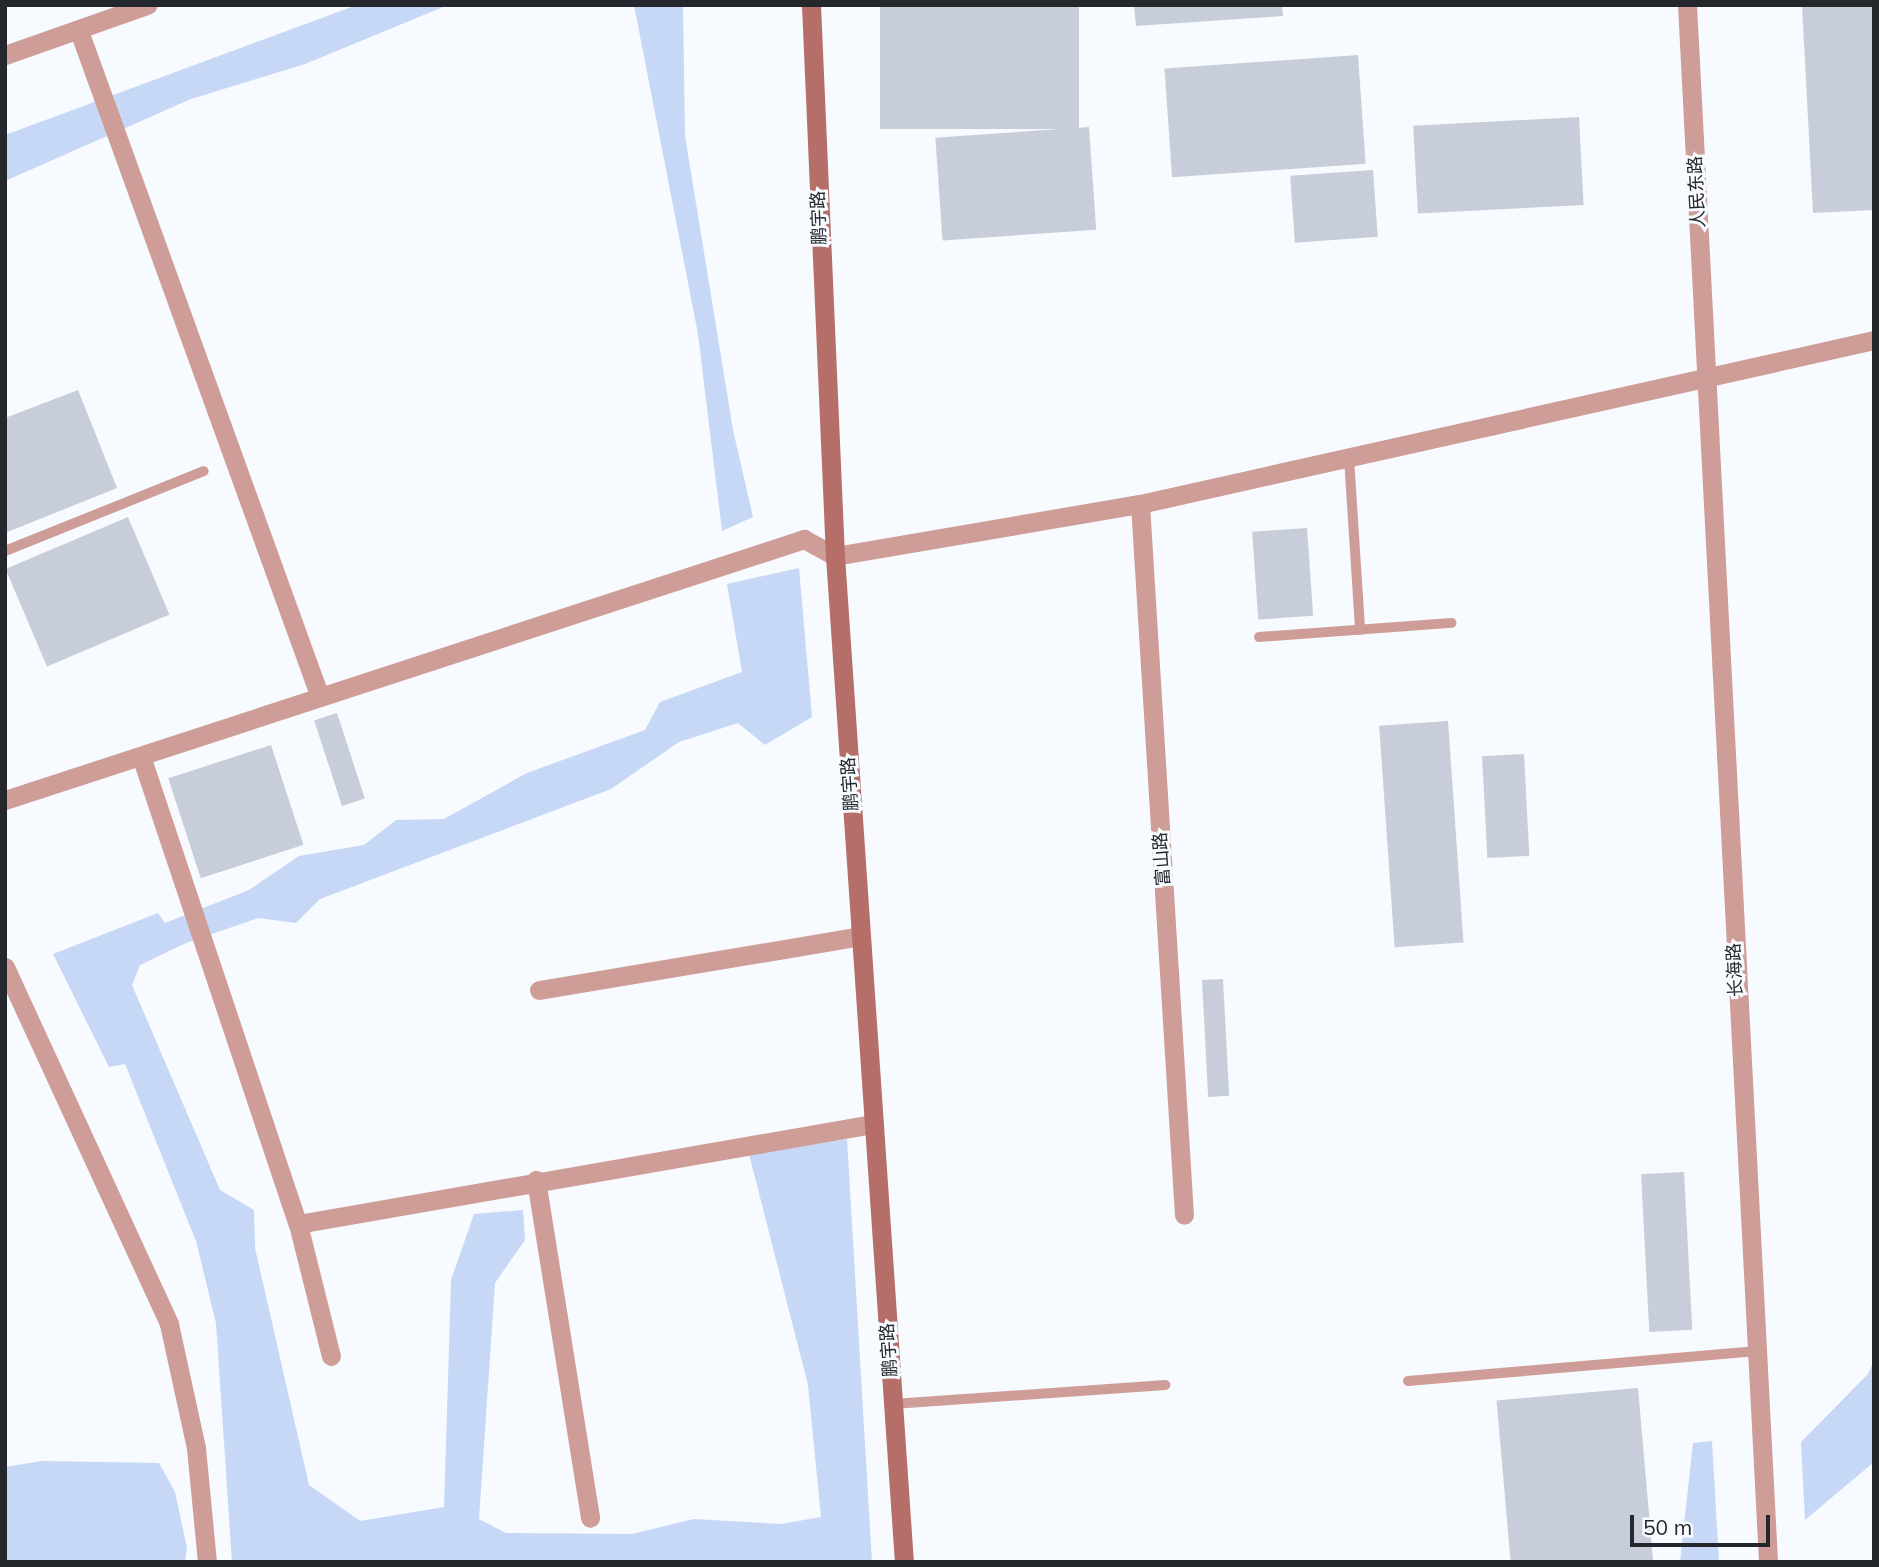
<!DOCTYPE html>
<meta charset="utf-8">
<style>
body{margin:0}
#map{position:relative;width:1879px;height:1567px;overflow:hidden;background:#f7fafe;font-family:Mulish,"Noto Sans SC",sans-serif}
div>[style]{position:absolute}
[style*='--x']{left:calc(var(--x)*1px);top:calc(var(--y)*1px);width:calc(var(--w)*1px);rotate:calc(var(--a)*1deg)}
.water>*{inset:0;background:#c6d8f6}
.building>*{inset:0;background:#c7ced9;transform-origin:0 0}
.service>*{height:10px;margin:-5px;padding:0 5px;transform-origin:5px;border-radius:5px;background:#cf9d97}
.minor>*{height:19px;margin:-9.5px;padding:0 9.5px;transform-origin:9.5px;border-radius:9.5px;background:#cf9d97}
.tertiary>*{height:19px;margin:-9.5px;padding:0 9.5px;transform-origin:9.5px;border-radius:9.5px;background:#cf9d97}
.secondary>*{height:19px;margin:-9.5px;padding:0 9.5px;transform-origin:9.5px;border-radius:9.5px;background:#b66f68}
span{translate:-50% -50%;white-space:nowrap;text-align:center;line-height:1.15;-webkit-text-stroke:6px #f7fafe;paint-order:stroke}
.street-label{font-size:18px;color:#24272b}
.frame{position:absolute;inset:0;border:7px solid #24272b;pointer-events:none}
.scale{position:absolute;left:1630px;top:1515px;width:140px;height:32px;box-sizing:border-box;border:4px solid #24272b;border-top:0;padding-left:9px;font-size:21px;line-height:24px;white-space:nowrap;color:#24272b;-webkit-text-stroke:5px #f7fafe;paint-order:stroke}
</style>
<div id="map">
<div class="water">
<i style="clip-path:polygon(357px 5px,448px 5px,305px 64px,191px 99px,5px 181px,5px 135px)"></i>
<i style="clip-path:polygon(634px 5px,683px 5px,685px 136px,733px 430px,753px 517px,722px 531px,698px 334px)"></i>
<i style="clip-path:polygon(799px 568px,812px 717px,765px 745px,738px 723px,679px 742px,611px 789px,320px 899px,296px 923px,258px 918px,186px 943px,140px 965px,132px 985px,220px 1190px,254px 1210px,255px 1248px,309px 1485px,360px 1521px,444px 1507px,451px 1280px,474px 1214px,523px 1210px,525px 1240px,495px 1283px,479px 1519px,506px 1533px,632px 1534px,694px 1519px,781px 1524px,821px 1517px,808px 1385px,749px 1154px,847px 1139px,872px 1562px,232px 1562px,216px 1323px,196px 1241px,125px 1064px,109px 1067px,53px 954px,158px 913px,165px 923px,249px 890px,299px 856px,364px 845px,396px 820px,444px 819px,527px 773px,645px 730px,660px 702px,742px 672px,727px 584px)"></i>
<i style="clip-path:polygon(1874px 1361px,1874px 1462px,1805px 1520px,1801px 1442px,1868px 1374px)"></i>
<i style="clip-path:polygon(1712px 1441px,1719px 1562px,1680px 1562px,1693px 1443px)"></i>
<i style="clip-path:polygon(42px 1461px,159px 1463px,175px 1492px,187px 1548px,185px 1562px,5px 1562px,5px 1467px)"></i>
</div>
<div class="building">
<i style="left:880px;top:5px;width:199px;height:124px"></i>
<i style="clip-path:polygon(1134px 5px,1282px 5px,1283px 16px,1136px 26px)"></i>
<i style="clip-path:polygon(1802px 5px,1874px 5px,1874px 210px,1813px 213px)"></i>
<i style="left:1358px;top:55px;width:109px;height:194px;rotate:86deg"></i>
<i style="left:1579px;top:117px;width:88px;height:166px;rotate:87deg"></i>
<i style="left:1089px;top:127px;width:103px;height:154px;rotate:86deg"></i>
<i style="left:1373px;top:170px;width:67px;height:83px;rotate:86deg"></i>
<i style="clip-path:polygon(78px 390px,117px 488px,5px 533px,5px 418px)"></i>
<i style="left:128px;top:517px;width:106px;height:133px;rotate:67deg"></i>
<i style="left:1307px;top:528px;width:88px;height:55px;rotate:86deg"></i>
<i style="left:337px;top:713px;width:90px;height:24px;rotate:72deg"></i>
<i style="left:1448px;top:721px;width:222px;height:69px;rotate:86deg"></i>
<i style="left:271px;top:745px;width:105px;height:108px;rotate:72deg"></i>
<i style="left:1524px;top:754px;width:102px;height:42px;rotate:87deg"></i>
<i style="left:1223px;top:979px;width:117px;height:21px;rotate:87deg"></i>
<i style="left:1684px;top:1172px;width:158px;height:43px;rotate:87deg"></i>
<i style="left:1638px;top:1388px;width:174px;height:142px;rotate:85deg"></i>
</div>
<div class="service">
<i style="--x:1349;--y:458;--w:172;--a:86.3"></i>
<i style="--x:5;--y:551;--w:214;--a:-21.9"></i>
<i style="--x:1259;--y:637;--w:193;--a:-4.2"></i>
<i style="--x:1408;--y:1381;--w:348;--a:-4.9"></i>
<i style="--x:893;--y:1404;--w:273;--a:-4"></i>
</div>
<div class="minor">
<i style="--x:79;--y:31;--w:708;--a:70.11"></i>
<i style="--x:5;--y:55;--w:151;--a:-19.4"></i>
<i style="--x:1140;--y:504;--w:712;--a:86.46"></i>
<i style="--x:141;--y:756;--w:494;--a:71.5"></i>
<i style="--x:298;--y:1224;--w:136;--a:76"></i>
<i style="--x:5;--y:967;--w:393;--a:65.3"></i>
<i style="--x:169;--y:1324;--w:127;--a:77.7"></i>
<i style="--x:196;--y:1448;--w:115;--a:84.5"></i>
<i style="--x:539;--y:990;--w:326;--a:-9.5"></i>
<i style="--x:536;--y:1180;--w:342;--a:80.9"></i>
<i style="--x:298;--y:1224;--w:584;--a:-9.87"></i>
</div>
<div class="tertiary">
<i style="--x:1687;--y:5;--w:1559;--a:87.02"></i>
<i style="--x:5;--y:800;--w:841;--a:-18.09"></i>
<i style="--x:804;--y:539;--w:35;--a:29"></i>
<i style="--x:835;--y:556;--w:309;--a:-9.7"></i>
<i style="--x:1140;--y:504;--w:752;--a:-12.59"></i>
</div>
<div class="secondary">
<i style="--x:811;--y:5;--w:552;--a:87.51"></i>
<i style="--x:835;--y:556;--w:1008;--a:86.08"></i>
</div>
<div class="street-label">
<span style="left:1697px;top:192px;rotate:-93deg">人民东路</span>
<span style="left:819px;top:218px;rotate:-92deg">鹏宇路</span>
<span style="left:850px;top:784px;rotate:-94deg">鹏宇路</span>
<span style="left:1162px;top:859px;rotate:-94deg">富山路</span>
<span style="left:1735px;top:970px;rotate:-93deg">长海路</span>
<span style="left:889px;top:1350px;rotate:-94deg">鹏宇路</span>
</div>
<div class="frame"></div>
<div class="scale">50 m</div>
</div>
